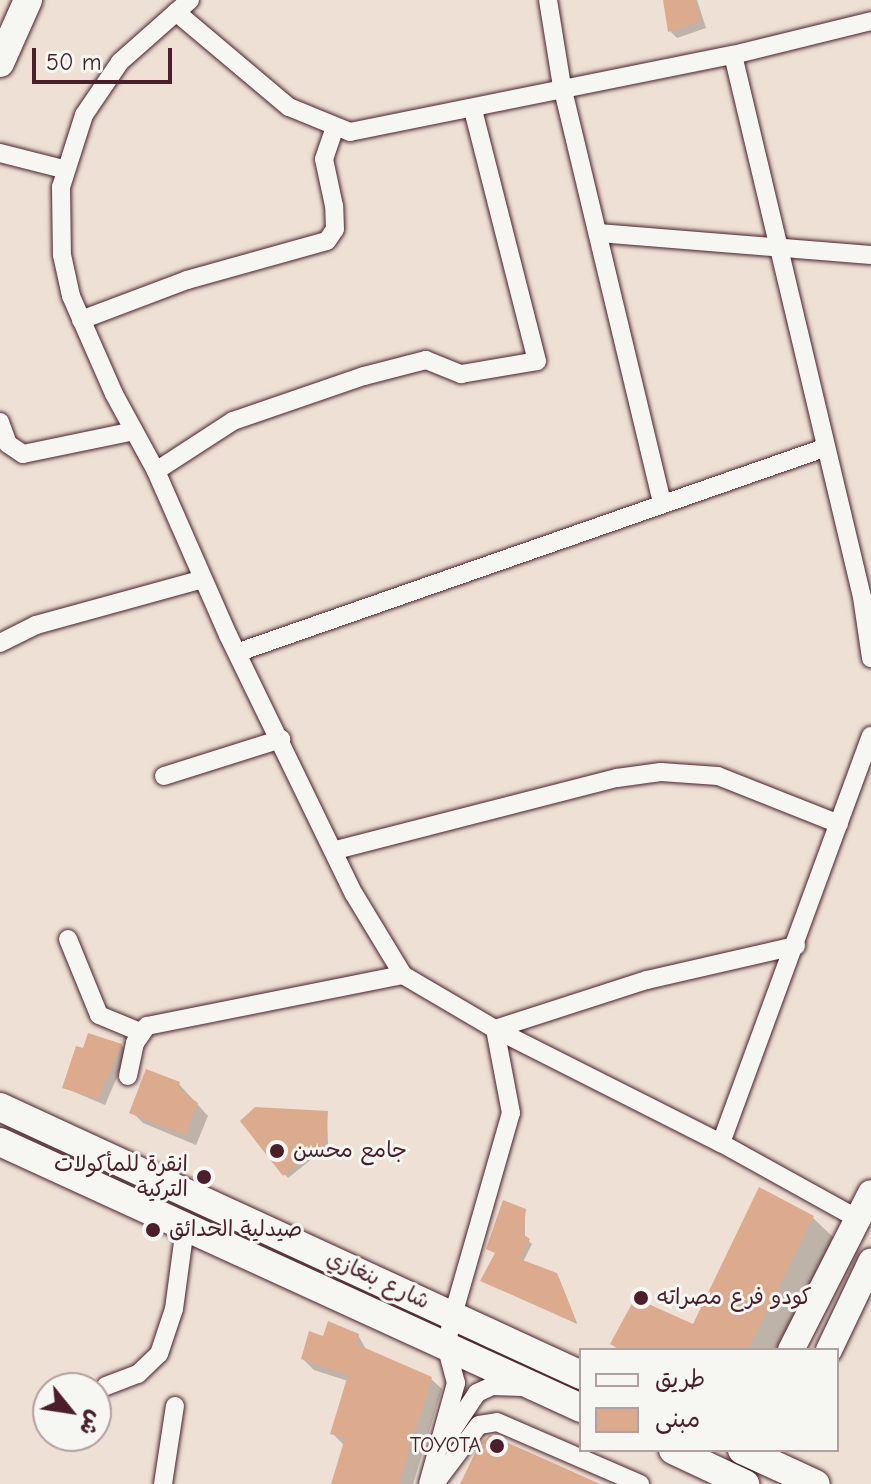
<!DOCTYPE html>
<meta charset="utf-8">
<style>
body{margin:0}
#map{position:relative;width:871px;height:1484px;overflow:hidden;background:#eee0d4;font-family:"Comic Neue","Playpen Sans Arabic",sans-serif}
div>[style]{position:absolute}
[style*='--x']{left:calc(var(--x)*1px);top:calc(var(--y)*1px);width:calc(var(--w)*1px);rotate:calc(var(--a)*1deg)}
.shadow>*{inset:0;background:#0003}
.building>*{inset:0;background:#dcab8e}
.roads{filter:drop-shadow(0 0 2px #4a1f2b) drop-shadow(0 0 2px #4a1f2b)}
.minor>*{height:18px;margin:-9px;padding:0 9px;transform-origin:9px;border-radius:9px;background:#f6f6f2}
.secondary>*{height:26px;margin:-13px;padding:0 13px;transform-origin:13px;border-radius:13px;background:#f6f6f2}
.primary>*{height:28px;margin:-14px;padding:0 14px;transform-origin:14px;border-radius:14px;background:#f6f6f2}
.dots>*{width:22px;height:22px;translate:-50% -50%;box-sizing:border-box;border:4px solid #f6f6f2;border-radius:50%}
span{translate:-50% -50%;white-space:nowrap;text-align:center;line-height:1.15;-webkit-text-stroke:6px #f6f6f2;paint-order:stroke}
.poi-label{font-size:22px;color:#4a1f2b}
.left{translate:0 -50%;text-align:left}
.right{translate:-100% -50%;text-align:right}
.street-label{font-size:22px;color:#4a1f2b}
.legend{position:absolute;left:579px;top:1348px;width:260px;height:104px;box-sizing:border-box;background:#f6f6f2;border:2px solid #b1a0a2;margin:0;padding:10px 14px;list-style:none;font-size:24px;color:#4a1f2b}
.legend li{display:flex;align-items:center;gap:16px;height:40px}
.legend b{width:40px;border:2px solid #b1a0a2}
.north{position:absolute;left:32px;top:1372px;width:80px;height:80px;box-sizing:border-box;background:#f6f6f2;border:2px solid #b1a0a2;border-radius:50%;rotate:120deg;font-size:22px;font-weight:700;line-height:32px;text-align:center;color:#4a1f2b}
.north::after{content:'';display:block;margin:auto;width:28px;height:36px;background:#4a1f2b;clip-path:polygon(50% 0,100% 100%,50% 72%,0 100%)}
.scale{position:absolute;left:32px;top:48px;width:140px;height:36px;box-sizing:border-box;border:4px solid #4a1f2b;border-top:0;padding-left:10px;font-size:24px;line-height:28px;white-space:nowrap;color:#4a1f2b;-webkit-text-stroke:6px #f6f6f2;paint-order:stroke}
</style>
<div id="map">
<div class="shadow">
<i style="clip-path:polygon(668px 0,697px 0,706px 28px,677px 38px,670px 31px)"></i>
<i style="clip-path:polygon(121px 1045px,128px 1052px,105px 1105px,65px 1088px,84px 1050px)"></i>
<i style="clip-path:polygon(178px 1083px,208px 1116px,196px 1145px,143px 1123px,132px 1112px)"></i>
<i style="clip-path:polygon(327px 1113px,328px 1146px,288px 1178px,242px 1122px)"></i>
<i style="clip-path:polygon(525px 1211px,525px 1238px,532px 1244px,523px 1262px,559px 1278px,577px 1324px,486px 1283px)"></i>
<i style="clip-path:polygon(813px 1218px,833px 1237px,777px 1350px,619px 1350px,612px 1344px,694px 1327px)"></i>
<i style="clip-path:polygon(358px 1335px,367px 1351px,430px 1378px,442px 1389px,413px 1484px,333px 1484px,345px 1446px,333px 1434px,348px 1381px,314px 1370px,303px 1359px,324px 1339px)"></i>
</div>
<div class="building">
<i style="clip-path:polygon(663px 0,695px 0,701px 21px,668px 32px)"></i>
<i style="clip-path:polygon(88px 1033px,122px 1044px,98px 1099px,62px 1088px,76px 1046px,83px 1048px)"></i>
<i style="clip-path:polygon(146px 1069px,180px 1082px,178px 1088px,198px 1103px,185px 1135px,129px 1113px)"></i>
<i style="clip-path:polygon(255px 1107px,328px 1111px,326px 1143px,283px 1176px,240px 1121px)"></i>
<i style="clip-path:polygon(759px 1187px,814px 1216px,748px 1350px,622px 1350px,610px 1344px,635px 1298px,693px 1324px)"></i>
<i style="clip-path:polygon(503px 1200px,526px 1209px,523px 1234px,530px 1239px,520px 1259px,557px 1273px,577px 1323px,480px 1281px,495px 1253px,486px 1249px)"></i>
<i style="clip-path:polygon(328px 1321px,359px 1334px,356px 1344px,432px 1377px,399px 1484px,331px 1484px,345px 1438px,330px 1434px,348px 1375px,301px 1359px,309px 1331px,323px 1336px)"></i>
<i style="clip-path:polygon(490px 1435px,551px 1462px,600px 1484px,460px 1484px,480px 1443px)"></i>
</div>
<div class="roads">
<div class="minor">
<i style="--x:190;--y:0;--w:94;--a:138.5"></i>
<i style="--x:120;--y:62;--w:64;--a:124.2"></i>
<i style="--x:84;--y:115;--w:76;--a:107.7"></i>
<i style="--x:61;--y:187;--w:68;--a:89.2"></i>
<i style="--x:62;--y:255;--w:42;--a:77.6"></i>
<i style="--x:71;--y:296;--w:107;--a:66.3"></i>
<i style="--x:114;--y:394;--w:88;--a:61.4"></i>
<i style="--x:156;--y:471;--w:179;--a:66.3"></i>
<i style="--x:228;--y:635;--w:288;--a:64.1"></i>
<i style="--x:354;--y:894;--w:95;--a:58.8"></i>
<i style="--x:403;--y:975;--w:107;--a:30.4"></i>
<i style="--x:495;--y:1029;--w:253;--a:26.8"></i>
<i style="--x:721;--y:1143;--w:157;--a:29"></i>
<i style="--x:548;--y:0;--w:87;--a:80.8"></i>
<i style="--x:562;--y:86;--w:428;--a:76.5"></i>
<i style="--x:176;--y:12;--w:148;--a:40.1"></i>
<i style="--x:289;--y:107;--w:66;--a:22.3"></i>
<i style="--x:350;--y:132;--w:391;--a:-11.4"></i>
<i style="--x:733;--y:55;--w:142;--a:-13.8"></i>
<i style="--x:733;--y:55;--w:557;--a:76.61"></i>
<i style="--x:862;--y:597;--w:62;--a:81.6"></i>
<i style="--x:0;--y:153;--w:65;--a:14.3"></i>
<i style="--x:598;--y:233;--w:274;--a:4.6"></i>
<i style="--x:81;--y:320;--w:113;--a:-20.7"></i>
<i style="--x:187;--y:280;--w:145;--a:-15.6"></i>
<i style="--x:327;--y:241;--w:14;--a:-56"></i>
<i style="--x:335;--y:229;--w:23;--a:-92"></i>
<i style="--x:334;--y:206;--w:48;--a:-102"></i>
<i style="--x:324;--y:159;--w:31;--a:-71"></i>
<i style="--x:0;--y:422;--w:23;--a:70"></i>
<i style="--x:8;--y:444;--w:18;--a:34"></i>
<i style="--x:23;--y:454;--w:113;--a:-11.7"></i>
<i style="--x:156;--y:471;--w:92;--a:-33"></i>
<i style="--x:233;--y:421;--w:139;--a:-19"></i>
<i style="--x:364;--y:376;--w:64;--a:-14.5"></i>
<i style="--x:426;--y:360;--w:38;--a:22"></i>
<i style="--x:461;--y:374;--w:77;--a:-9.7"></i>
<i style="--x:537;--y:361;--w:260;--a:-104.3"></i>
<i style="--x:0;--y:643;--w:40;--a:-26.6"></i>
<i style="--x:36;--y:625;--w:173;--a:-15.4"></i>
<i style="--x:239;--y:652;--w:620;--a:-19.22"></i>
<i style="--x:164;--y:776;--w:123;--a:-17.5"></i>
<i style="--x:336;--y:850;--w:290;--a:-14.4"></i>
<i style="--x:617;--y:778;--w:44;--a:-7.8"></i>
<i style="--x:661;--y:772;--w:57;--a:4"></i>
<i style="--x:718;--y:776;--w:130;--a:21.6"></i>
<i style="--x:68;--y:939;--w:82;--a:67.8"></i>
<i style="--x:99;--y:1015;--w:44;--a:22.5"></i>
<i style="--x:128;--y:1076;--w:34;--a:-78"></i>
<i style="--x:135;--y:1043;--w:21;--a:-55"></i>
<i style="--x:147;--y:1026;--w:261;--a:-11.3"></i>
<i style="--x:721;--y:1143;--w:434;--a:-69.8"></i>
<i style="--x:106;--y:1386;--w:34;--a:-21"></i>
<i style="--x:138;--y:1374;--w:29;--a:-44"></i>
<i style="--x:159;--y:1354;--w:47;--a:-71.6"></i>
<i style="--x:174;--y:1309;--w:82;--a:-82.3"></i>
<i style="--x:453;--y:1429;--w:43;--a:-56.3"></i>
<i style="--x:477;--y:1393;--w:17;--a:-25"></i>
<i style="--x:492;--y:1386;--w:30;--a:2"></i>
<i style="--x:439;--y:1478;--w:66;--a:-53"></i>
<i style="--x:479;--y:1425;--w:18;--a:-9"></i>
<i style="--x:497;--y:1422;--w:156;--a:23.4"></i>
<i style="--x:163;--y:1484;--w:79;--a:-81.3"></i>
<i style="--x:428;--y:1484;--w:105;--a:-74.5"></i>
<i style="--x:456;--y:1383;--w:38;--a:-105"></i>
<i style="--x:446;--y:1346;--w:32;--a:-77"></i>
<i style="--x:453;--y:1315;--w:210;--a:-74"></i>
<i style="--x:511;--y:1113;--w:86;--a:-100.8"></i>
<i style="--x:495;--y:1029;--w:160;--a:-17.9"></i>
<i style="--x:647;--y:980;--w:153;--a:-12.9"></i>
</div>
<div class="secondary">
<i style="--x:791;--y:1350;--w:176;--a:-63"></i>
<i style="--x:829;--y:1350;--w:98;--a:-64.5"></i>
</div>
<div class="primary">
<i style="--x:0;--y:63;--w:69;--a:-66"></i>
<i style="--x:0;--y:1107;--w:640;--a:24.76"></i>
<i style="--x:0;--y:1142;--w:639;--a:24.6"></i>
<i style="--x:673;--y:1450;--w:80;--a:25.3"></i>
<i style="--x:742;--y:1450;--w:81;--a:24.7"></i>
</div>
</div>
<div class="dots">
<i style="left:277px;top:1151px;background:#4a1f2b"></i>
<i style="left:204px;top:1177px;background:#4a1f2b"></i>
<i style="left:153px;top:1230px;background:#4a1f2b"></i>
<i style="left:641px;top:1298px;background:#4a1f2b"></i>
<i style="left:497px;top:1446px;background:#4a1f2b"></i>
</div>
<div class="poi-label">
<span class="left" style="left:293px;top:1151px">جامع محسن</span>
<span class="right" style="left:188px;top:1177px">انقرة للمأكولات<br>التركية</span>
<span class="left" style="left:169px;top:1230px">صيدلية الحدائق</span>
<span class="left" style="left:657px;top:1298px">كودو فرع مصراته</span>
<span class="right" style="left:481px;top:1446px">TOYOTA</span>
</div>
<div class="street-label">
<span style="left:378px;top:1280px;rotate:25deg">شارع بنغازي</span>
</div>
<ul class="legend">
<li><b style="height:10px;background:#f6f6f2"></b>طريق</li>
<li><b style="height:22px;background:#dcab8e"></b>مبنى</li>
</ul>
<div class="north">ش</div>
<div class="scale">50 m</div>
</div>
